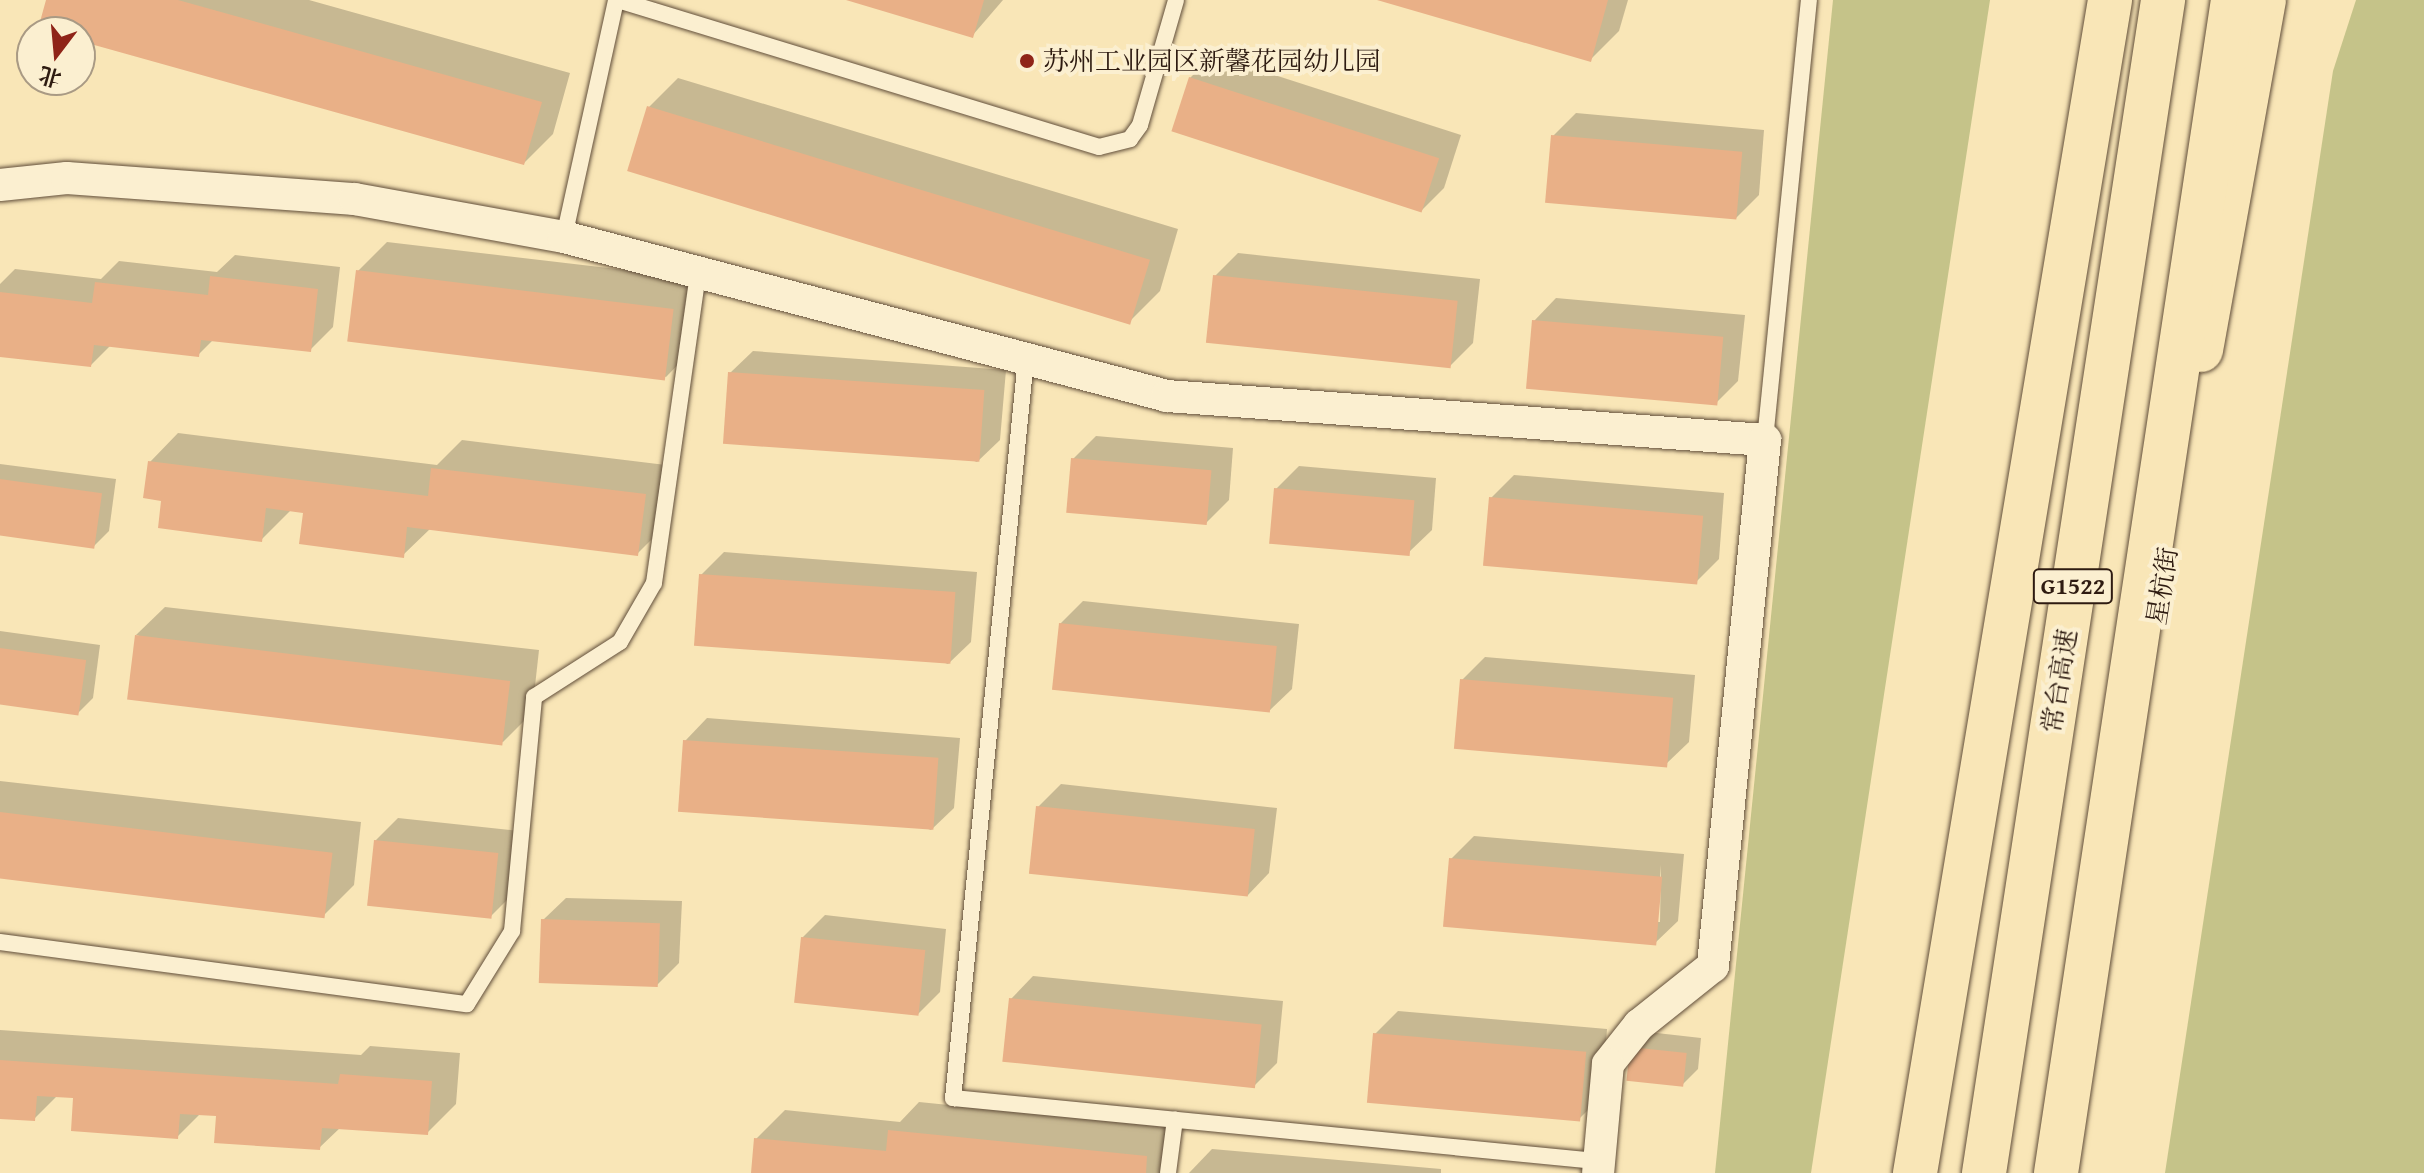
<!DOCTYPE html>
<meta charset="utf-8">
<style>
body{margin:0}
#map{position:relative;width:2424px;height:1173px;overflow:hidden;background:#f9e6b7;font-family:"Gentium Book Plus","Noto Serif SC",serif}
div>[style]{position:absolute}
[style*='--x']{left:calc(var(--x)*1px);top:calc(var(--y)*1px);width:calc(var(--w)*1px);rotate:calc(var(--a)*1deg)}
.green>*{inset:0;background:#c5c389}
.shadow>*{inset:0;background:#0003}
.building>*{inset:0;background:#e9b087;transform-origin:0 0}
.roads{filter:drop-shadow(0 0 2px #614e3a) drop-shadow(0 0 2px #614e3a)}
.lane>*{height:16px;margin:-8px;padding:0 8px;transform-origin:8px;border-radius:8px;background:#fbefd0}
.street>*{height:32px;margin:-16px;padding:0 16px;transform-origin:16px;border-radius:16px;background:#fbefd0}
.primary>*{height:44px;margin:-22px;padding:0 22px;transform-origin:22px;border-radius:22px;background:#f9e6b7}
.highway>*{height:44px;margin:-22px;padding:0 22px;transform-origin:22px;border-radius:22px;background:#f9e6b7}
.dots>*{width:22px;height:22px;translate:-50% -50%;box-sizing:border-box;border:4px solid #fbefd0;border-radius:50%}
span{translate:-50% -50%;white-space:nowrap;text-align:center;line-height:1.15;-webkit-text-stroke:8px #fbefd0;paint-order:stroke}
.shield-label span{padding:2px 6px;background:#fbefd0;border:2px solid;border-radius:6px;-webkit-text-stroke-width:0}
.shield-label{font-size:24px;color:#2e1b11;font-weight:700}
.poi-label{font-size:26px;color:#2e1b11}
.left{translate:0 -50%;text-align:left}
.street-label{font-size:26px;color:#2e1b11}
.north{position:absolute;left:16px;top:16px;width:80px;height:80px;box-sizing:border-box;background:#fbefd0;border:2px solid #a99a84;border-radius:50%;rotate:196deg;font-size:22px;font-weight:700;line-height:32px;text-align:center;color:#2e1b11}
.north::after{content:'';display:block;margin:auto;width:28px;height:36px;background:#8f2418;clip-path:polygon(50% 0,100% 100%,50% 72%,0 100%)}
</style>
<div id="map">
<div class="green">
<i style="clip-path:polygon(1833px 0,1990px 0,1811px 1173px,1715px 1173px)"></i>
<i style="clip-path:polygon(2356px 0,2424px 0,2424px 1173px,2165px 1173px,2333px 71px)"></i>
</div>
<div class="shadow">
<i style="clip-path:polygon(48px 0,309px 0,570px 73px,553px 134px,524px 163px,80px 39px,80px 32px,40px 28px)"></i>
<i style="clip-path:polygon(851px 0,1003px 0,972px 36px)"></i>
<i style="clip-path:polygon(1381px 0,1628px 0,1619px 31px,1590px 60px)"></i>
<i style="clip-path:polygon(1213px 55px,1461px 135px,1444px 188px,1422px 210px,1190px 78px)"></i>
<i style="clip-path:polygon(678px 78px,1178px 229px,1160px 291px,1131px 320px,649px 107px)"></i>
<i style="clip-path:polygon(1576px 113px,1764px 130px,1759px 195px,1736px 218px,1553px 136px)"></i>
<i style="clip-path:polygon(387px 242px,702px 279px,694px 348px,666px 377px,358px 271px)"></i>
<i style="clip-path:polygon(1238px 253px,1480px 279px,1473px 343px,1450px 366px,1215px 276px)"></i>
<i style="clip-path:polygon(235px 255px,340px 267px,333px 327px,310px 350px,214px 339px,198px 355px,111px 345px,91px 365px,0 355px,0 284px,15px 269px,101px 279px,119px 261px,217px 272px)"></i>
<i style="clip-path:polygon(1556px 298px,1745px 315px,1738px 381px,1716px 403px,1534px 321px)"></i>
<i style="clip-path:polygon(753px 351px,1006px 370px,1000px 440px,977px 462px,730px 373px)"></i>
<i style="clip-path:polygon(178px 433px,437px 465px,462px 440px,674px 466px,666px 525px,637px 554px,431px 528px,403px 555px,305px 511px,290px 511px,262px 539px,164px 499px,150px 462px)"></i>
<i style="clip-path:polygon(1096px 436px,1233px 448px,1229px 500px,1206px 523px,1073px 459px)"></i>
<i style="clip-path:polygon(0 464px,116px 479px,109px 531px,93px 547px,0 533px)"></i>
<i style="clip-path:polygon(1299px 466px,1436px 478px,1432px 530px,1409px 552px,1276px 489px)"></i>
<i style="clip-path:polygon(1514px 475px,1724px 493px,1719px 559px,1696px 582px,1491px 498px)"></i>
<i style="clip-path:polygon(724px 552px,977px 572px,971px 642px,948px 664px,701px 575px)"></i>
<i style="clip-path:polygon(1083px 601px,1299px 624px,1292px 689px,1269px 711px,1060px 624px)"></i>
<i style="clip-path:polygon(165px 607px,539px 650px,532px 713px,503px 742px,136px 635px)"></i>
<i style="clip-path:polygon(0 631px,100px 645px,93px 698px,78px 713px,0 702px)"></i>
<i style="clip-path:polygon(1485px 657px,1695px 675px,1689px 742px,1666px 764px,1462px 680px)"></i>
<i style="clip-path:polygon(707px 718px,960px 738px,954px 808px,931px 830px,685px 741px)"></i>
<i style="clip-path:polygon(0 781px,361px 822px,354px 885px,325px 914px,0 876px)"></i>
<i style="clip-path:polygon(1061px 784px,1277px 808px,1269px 873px,1247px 896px,1038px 807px)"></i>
<i style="clip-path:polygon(398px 818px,520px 831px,513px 894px,490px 917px,375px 841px)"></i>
<i style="clip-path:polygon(evenodd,1474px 836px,1684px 854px,1678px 921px,1655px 943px,1451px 859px,1474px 836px,1661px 865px,1660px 922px,1656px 922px,1661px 865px)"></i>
<i style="clip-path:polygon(566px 898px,682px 901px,679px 963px,656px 986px,543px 920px)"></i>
<i style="clip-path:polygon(825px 915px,946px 929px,940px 992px,917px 1015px,802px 938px)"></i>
<i style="clip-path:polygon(1033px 976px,1283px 1001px,1277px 1063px,1254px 1086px,1011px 999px)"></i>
<i style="clip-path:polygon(1398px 1011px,1607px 1029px,1602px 1096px,1579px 1119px,1375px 1034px)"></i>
<i style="clip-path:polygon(0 1030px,361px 1055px,370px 1046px,460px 1053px,456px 1104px,427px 1133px,341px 1127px,319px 1148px,218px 1114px,201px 1113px,177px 1137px,75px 1096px,58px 1095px,34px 1119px,0 1117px)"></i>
<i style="clip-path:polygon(1648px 1032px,1701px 1038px,1698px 1069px,1682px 1085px,1632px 1048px)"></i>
<i style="clip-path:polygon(919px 1102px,1175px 1128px,1171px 1173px,753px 1173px,756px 1139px,785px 1110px,900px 1122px)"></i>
<i style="clip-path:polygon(1212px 1149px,1441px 1169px,1441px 1173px,1189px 1173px)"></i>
</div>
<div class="building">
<i style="clip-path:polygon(46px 0,178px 0,542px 102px,524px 165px,80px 41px,80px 32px,38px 29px)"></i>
<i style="clip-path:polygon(846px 0,984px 0,973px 38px)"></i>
<i style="clip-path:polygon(1377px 0,1608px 0,1591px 62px)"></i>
<i style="left:1189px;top:77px;width:263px;height:57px;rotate:18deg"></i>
<i style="left:647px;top:106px;width:526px;height:68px;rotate:17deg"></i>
<i style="left:1551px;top:135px;width:192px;height:68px;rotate:5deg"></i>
<i style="left:356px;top:270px;width:320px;height:72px;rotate:7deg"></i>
<i style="left:1213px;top:275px;width:246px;height:68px;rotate:6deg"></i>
<i style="clip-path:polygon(210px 276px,318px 289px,311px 352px,201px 340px,199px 357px,94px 345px,91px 367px,0 357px,0 292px,92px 303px,95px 282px,208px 295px)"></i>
<i style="left:1532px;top:320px;width:192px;height:69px;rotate:5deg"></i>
<i style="left:728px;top:372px;width:257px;height:72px;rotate:4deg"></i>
<i style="left:1071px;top:458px;width:141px;height:55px;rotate:5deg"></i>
<i style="clip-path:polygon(148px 461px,428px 496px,431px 468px,646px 494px,638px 556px,407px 527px,404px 558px,299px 544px,303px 513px,266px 508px,262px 542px,158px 528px,161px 501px,143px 498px)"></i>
<i style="left:0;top:479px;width:103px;height:56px;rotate:8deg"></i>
<i style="left:1274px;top:488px;width:141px;height:56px;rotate:5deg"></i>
<i style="left:1489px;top:497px;width:215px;height:69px;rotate:5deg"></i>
<i style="left:699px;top:574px;width:257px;height:72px;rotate:4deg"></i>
<i style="left:1059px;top:623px;width:219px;height:67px;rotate:6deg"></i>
<i style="left:135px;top:635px;width:378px;height:65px;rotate:7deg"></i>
<i style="left:0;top:648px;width:87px;height:56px;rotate:8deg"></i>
<i style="left:1460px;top:679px;width:214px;height:70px;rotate:5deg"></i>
<i style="left:683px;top:740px;width:256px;height:72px;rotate:4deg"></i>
<i style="left:1036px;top:806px;width:220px;height:68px;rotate:6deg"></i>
<i style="left:0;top:812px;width:335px;height:66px;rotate:7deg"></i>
<i style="left:374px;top:840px;width:125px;height:66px;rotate:6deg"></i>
<i style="left:1449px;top:858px;width:214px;height:69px;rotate:5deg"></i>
<i style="left:541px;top:919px;width:119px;height:64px;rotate:2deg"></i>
<i style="left:801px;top:937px;width:125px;height:66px;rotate:6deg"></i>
<i style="left:1009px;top:998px;width:254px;height:64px;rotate:6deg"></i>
<i style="left:1373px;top:1033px;width:214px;height:70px;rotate:5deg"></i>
<i style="left:1630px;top:1047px;width:57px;height:34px;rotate:6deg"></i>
<i style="clip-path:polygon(0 1060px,338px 1084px,340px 1074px,432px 1081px,428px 1135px,322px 1128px,320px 1150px,214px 1143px,216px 1116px,180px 1114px,178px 1139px,71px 1131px,73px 1098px,37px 1096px,35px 1121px,0 1119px)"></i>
<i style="clip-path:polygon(888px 1130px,1147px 1156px,1146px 1173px,751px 1173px,754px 1138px,886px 1151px)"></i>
</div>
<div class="roads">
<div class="lane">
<i style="--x:618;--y:0;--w:503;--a:16.99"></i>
<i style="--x:1099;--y:147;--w:32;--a:-14"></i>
<i style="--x:1130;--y:139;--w:17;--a:-54"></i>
<i style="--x:1140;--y:125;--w:130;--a:-73.9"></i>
<i style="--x:564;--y:237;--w:243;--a:-77.6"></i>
<i style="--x:1026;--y:358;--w:744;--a:95.63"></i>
<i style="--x:953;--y:1098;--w:646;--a:5.6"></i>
<i style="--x:1765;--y:440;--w:442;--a:-84.3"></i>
<i style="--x:0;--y:942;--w:471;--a:7.6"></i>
<i style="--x:467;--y:1004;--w:86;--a:-58.3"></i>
<i style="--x:512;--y:931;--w:235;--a:-84.6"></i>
<i style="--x:534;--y:697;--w:102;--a:-32.6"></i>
<i style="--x:620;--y:642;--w:68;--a:-60"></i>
<i style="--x:654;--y:583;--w:314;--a:-81.9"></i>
<i style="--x:1168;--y:1173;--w:54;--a:-82.6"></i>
</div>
<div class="street">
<i style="--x:0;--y:185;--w:67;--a:-6"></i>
<i style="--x:67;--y:178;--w:289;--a:4.2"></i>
<i style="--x:355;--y:199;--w:212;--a:10.3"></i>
<i style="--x:564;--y:237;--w:624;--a:14.77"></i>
<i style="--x:1167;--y:396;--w:600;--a:4.21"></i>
<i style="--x:1765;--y:440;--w:529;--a:95.65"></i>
<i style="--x:1713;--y:966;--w:95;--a:141.4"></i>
<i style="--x:1639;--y:1025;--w:50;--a:128.5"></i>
<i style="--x:1608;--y:1064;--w:109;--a:95.2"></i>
</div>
<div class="primary">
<i style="--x:2201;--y:350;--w:356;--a:-79.8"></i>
<i style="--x:1915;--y:1173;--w:1189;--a:-80.56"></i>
</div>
<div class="highway">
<i style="--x:1984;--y:1173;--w:1187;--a:-81.32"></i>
<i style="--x:2056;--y:1173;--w:1186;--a:-81.42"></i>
</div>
</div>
<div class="dots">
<i style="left:1027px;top:61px;background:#8f2418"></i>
</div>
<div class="shield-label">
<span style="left:2073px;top:586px">G1522</span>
</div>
<div class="poi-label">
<span class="left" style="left:1043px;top:61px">苏州工业园区新馨花园幼儿园</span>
</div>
<div class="street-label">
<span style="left:2162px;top:586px;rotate:-81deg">星杭街</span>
<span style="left:2059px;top:681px;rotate:-81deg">常台高速</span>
</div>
<div class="north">北</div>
</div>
